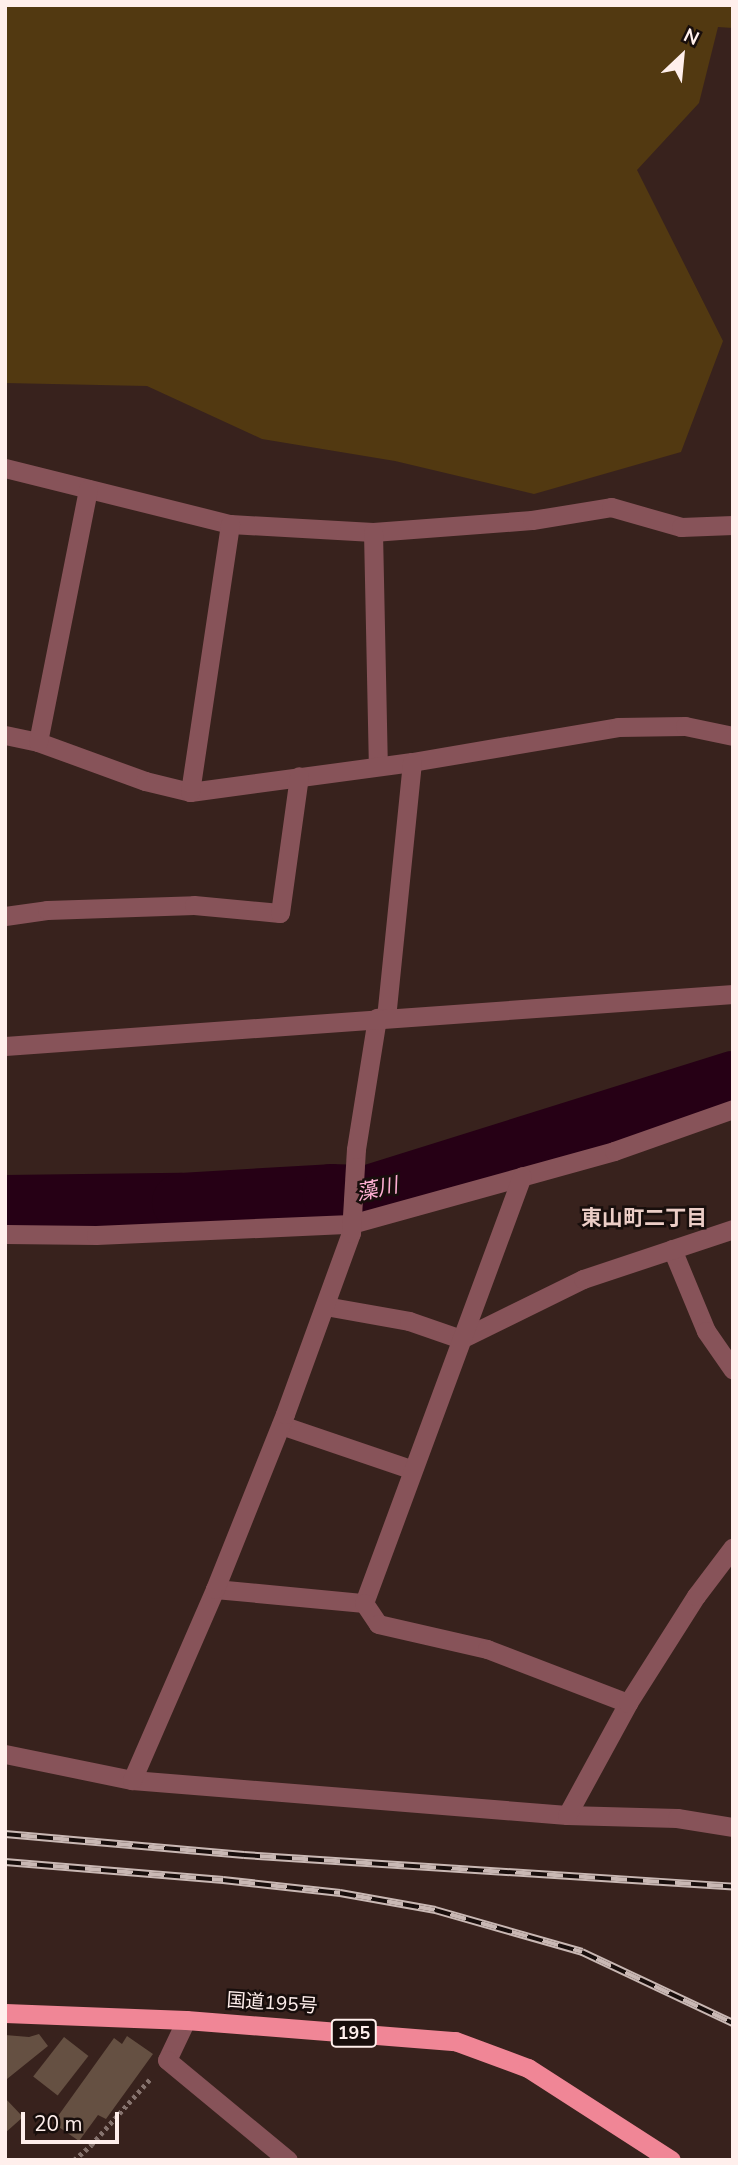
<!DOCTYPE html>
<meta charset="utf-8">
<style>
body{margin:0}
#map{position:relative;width:738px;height:2165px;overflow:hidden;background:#38221d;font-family:"Nunito Sans","Noto Sans JP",sans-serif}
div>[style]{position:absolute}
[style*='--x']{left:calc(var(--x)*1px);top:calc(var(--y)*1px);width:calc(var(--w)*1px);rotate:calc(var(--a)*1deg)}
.green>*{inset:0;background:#523911}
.river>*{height:58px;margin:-29px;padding:0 29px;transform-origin:29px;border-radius:29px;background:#260015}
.building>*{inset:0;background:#655042;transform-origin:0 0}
.path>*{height:4.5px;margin-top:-2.25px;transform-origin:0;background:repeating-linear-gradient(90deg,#86736e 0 3.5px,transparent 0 7px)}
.minor>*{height:19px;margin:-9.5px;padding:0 9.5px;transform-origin:9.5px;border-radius:9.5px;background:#875359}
.tertiary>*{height:19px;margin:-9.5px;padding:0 9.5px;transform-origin:9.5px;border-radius:9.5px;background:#875359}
.trunk>*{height:19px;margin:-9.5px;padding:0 9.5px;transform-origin:9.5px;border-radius:9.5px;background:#f08696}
.rail>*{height:8px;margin-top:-4px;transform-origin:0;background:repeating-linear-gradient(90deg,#180e0c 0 16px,#c9b8b4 0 32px);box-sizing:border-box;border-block:2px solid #c9b8b4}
span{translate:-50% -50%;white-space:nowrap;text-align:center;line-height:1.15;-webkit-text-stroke:5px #180e0c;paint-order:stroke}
.shield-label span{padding:2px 5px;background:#180e0c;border:2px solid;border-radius:5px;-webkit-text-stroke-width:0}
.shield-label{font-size:18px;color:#ffefec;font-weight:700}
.street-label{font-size:19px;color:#ffefec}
.water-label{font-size:21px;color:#feafd3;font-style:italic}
.neighbourhood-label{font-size:21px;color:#ebcdc6;font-weight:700}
.frame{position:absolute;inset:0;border:7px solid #ffefec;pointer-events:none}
.north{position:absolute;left:647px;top:21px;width:70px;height:70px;-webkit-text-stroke:5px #180e0c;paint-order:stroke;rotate:26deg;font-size:19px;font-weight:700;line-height:28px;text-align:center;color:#ffefec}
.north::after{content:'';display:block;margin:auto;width:24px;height:32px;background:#ffefec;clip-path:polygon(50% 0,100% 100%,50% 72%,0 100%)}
.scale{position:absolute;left:21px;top:2112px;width:98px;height:32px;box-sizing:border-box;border:4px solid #ffefec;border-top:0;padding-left:9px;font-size:21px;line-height:24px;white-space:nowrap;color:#ffefec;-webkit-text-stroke:5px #180e0c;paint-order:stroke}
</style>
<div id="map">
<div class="green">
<i style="clip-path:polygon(5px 5px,733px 5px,733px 28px,718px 27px,699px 103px,637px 170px,723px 341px,681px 452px,534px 494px,395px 461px,262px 439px,147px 386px,5px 383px)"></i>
</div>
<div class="river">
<i style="--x:5;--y:1204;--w:176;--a:-0.7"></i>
<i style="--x:181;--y:1202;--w:150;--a:-3.4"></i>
<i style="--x:331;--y:1193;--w:38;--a:2"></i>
<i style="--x:369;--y:1194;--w:381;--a:-17.4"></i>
</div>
<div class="building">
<i style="clip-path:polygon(39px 2034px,48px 2046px,7px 2079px,5px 2035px,29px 2037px)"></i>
<i style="clip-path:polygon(127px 2036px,153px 2054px,106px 2119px,98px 2115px,79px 2141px,53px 2123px,114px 2038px,122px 2044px)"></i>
<i style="left:64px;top:2037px;width:31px;height:50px;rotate:38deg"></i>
<i style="clip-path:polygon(5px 2098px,23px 2117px,5px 2133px)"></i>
</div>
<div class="path">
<i style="--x:74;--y:2160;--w:23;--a:-41"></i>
<i style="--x:91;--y:2145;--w:89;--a:-48.2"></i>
</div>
<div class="minor">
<i style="--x:5;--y:468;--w:232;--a:14"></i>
<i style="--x:230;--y:524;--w:143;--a:3.2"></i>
<i style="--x:373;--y:532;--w:159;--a:-4.3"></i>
<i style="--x:532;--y:520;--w:80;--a:-9.3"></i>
<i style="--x:611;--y:507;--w:73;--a:15.9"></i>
<i style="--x:681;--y:527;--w:52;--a:-2.2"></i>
<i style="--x:373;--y:532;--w:233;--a:88.8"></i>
<i style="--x:5;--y:735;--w:34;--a:12"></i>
<i style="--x:38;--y:742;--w:114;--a:20"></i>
<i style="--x:145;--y:781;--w:46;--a:13.7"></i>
<i style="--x:190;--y:792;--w:224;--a:-7.7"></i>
<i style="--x:412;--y:762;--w:209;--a:-9.6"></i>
<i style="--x:618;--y:727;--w:67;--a:-0.9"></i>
<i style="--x:685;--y:726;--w:49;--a:11.8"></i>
<i style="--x:38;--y:742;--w:258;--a:-78.8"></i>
<i style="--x:190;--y:792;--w:271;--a:-81.5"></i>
<i style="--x:5;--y:916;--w:42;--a:-8.1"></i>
<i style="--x:47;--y:910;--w:147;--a:-1.9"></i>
<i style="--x:194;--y:905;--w:86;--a:5.3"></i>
<i style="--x:280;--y:913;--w:138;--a:-82.1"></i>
<i style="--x:386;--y:1018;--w:257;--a:-84.2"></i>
<i style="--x:5;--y:1234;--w:91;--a:0.6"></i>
<i style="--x:96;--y:1235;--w:255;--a:-2.5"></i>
<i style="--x:351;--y:1224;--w:273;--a:-15.5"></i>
<i style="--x:614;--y:1151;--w:126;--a:-19.4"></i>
<i style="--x:672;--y:1249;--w:89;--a:67.5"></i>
<i style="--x:706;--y:1331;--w:47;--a:55.3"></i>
<i style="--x:325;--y:1306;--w:85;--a:10.1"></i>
<i style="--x:409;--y:1321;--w:55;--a:19.1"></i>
<i style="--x:461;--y:1339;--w:136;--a:-26.2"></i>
<i style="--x:583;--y:1279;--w:158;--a:-18.4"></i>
<i style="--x:281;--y:1425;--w:139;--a:18.8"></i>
<i style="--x:215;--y:1589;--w:150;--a:5.4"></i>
<i style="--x:364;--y:1603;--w:455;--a:-69.7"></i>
<i style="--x:364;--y:1603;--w:25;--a:56"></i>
<i style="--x:378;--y:1624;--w:112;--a:12.9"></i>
<i style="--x:487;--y:1649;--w:151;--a:21"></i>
<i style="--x:5;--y:1754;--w:130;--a:11.6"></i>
<i style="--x:132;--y:1780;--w:436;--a:4.6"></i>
<i style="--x:567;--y:1815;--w:110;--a:1.6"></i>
<i style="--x:677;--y:1818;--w:57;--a:9.1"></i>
<i style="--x:132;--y:1780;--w:208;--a:-66.5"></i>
<i style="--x:215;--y:1589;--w:188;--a:-68.2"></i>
<i style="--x:285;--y:1414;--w:193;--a:-70"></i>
<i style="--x:351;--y:1233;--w:84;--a:-86.6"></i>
<i style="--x:356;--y:1149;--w:133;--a:-80.9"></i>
<i style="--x:567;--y:1815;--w:128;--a:-61.4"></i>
<i style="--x:628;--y:1703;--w:127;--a:-57.6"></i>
<i style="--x:696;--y:1596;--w:61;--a:-52.9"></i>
<i style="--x:186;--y:2020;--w:44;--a:115.4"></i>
<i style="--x:167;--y:2060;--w:157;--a:39.6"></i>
</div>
<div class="tertiary">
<i style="--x:5;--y:1046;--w:730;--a:-4.09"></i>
</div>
<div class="trunk">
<i style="--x:5;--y:2013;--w:181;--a:2.2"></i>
<i style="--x:186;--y:2020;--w:270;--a:4.5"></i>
<i style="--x:455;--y:2041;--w:78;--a:20.3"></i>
<i style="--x:528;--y:2068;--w:170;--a:32.8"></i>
</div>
<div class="rail">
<i style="--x:5;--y:1834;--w:240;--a:5"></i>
<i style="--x:244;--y:1855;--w:490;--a:3.7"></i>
<i style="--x:5;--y:1862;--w:219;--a:4.7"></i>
<i style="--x:223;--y:1880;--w:118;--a:6.3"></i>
<i style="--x:340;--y:1893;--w:97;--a:10.1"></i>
<i style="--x:435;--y:1910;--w:153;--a:15.9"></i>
<i style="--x:582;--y:1952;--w:167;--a:25.2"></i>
</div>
<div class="shield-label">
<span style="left:354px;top:2033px">195</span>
</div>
<div class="street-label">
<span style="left:272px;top:2004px;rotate:4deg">国道195号</span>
</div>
<div class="water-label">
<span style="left:377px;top:1189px;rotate:-12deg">藻川</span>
</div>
<div class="neighbourhood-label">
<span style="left:644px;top:1218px">東山町二丁目</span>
</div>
<div class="frame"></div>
<div class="north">N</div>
<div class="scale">20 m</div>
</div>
